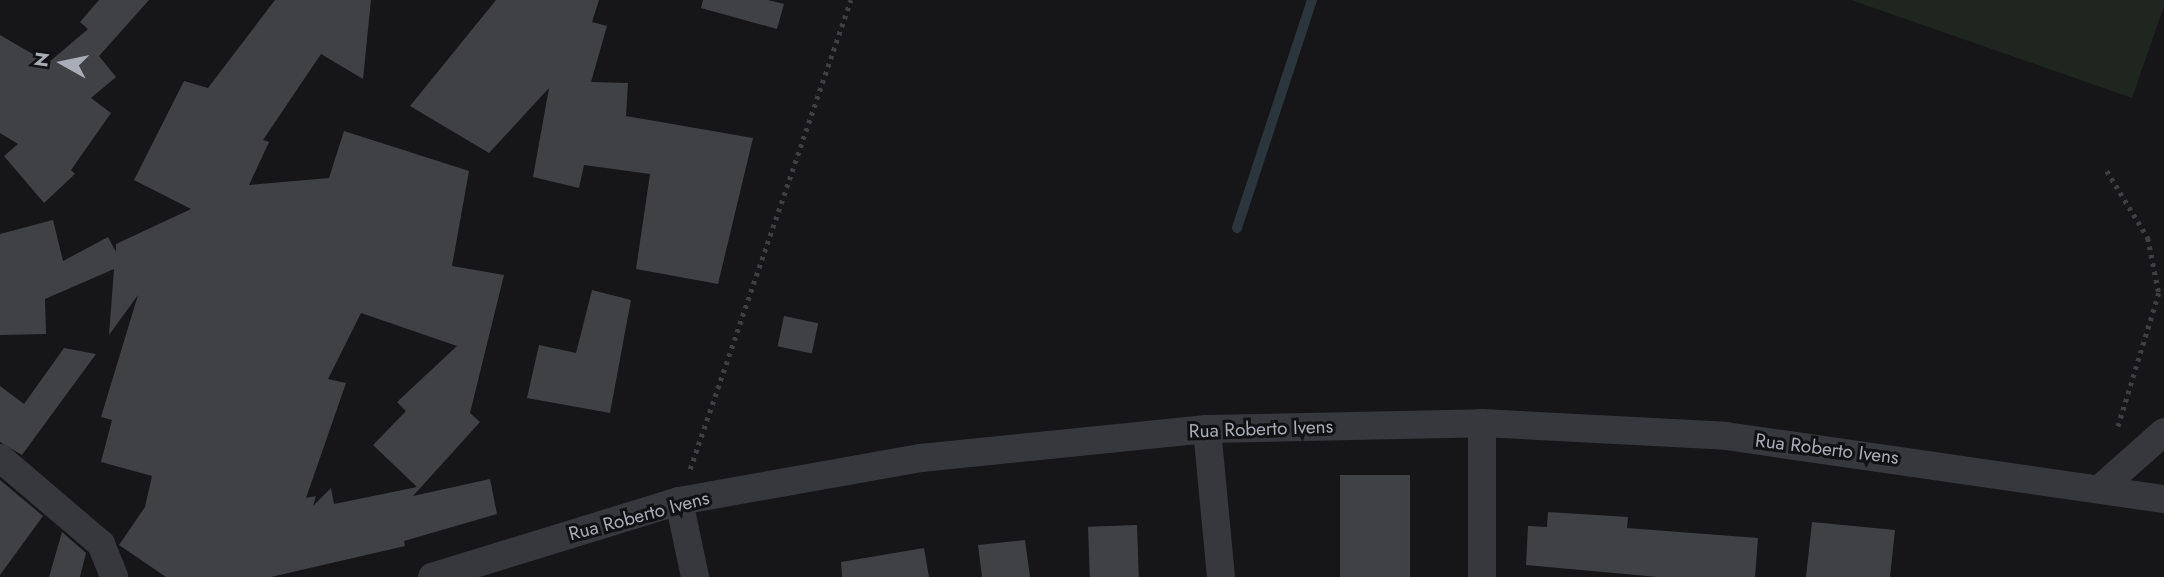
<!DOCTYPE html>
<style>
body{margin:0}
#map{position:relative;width:2164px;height:577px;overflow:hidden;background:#161618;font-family:Jost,sans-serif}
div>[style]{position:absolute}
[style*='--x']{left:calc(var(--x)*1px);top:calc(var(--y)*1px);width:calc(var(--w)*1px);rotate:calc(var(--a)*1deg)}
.green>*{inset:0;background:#1e261f}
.stream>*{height:10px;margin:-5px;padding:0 5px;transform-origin:5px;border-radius:5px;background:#2c353c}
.building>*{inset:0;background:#404145;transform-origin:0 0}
.path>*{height:4.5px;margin-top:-2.25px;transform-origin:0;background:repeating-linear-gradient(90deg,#3d3f44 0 3.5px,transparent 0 8.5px)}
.street>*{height:28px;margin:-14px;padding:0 14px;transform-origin:14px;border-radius:14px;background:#37383d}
span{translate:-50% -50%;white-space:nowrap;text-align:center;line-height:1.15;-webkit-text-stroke:6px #111113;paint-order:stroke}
.street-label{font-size:19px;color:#a8adb8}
.north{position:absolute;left:28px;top:28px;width:70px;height:70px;-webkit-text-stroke:5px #111113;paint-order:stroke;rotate:279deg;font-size:19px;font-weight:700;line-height:28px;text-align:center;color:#a8adb8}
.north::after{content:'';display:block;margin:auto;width:24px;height:32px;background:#a8adb8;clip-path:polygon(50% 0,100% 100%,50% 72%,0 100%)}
</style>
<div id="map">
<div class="green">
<i style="clip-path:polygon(1851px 0,2164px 0,2164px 6px,2132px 98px)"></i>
</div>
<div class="stream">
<i style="--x:1237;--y:228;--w:240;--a:-71.8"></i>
</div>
<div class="building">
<i style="clip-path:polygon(99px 0,149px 0,99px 56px,116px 77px,91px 98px,111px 113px,71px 170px,75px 174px,44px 203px,4px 156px,18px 144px,0 133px,0 35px,48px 63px,88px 29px,80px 22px)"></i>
<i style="clip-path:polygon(evenodd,275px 0,371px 0,363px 79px,321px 54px,263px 140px,269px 142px,249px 185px,329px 178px,344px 131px,469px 171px,452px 266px,504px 275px,470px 413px,480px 422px,413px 496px,490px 479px,497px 514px,404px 541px,405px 546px,271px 577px,166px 577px,119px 545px,145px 507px,152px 476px,101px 462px,112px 420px,101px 417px,138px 295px,109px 335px,114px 269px,45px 299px,46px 334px,0 335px,0 234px,53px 220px,63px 261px,108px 237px,116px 252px,116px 244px,191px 209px,134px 180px,184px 81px,208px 88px,275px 0,361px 313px,457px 346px,397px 402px,406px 411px,373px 445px,417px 487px,334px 504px,331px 488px,313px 506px,316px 496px,306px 498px,346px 383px,328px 379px,361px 313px)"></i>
<i style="clip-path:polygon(496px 0,599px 0,592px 22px,607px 26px,591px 82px,628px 83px,626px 116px,753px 138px,718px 284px,636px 269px,650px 174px,584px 165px,579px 188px,533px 177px,549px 88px,489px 153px,410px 106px)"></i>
<i style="clip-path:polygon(703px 0,768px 0,784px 4px,777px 29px,701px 8px)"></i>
<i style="clip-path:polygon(592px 290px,631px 300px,610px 413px,527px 398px,539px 345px,576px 353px)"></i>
<i style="left:784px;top:316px;width:35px;height:31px;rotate:12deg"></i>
<i style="clip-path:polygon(64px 348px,96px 354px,22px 455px,0 442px,0 386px,24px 404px)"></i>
<i style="left:1340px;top:475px;width:70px;height:102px"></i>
<i style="clip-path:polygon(0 480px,43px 516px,0 575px)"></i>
<i style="clip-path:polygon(1548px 512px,1628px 517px,1627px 528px,1758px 538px,1755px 577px,1658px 577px,1526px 565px,1528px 526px,1547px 527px)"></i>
<i style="clip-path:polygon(1812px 522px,1895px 530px,1890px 577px,1806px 577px)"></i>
<i style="left:1137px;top:525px;width:52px;height:49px;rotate:88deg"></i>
<i style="clip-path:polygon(62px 532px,86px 553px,80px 577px,49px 577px)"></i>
<i style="clip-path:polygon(1025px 540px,1030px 577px,982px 577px,978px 545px)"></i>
<i style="clip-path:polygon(924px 548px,929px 577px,842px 577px,841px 562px)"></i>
</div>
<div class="path">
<i style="--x:2107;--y:171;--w:79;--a:58.5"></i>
<i style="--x:2148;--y:238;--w:56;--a:78.7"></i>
<i style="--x:2159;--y:293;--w:143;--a:107"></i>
<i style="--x:690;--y:469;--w:496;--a:-71.1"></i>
</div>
<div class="street">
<i style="--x:1482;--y:423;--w:154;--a:90"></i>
<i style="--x:1207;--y:429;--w:149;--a:84.6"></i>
<i style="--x:0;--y:458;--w:133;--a:40.4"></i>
<i style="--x:101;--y:544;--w:35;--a:68"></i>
<i style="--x:2103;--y:486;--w:81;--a:-41.5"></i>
<i style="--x:679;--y:501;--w:78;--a:78.1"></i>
<i style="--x:432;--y:577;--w:258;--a:-17.1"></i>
<i style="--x:679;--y:501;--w:246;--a:-10.1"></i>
<i style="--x:921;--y:458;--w:287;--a:-5.8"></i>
<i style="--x:1207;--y:429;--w:275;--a:-1.2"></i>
<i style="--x:1482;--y:423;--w:244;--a:3"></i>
<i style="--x:1726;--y:436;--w:443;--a:8.2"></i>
</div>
<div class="street-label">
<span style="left:1261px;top:429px;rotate:-2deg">Rua Roberto Ivens</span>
<span style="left:1827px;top:449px;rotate:7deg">Rua Roberto Ivens</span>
<span style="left:639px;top:516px;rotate:-15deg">Rua Roberto Ivens</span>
</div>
<div class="north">N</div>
</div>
